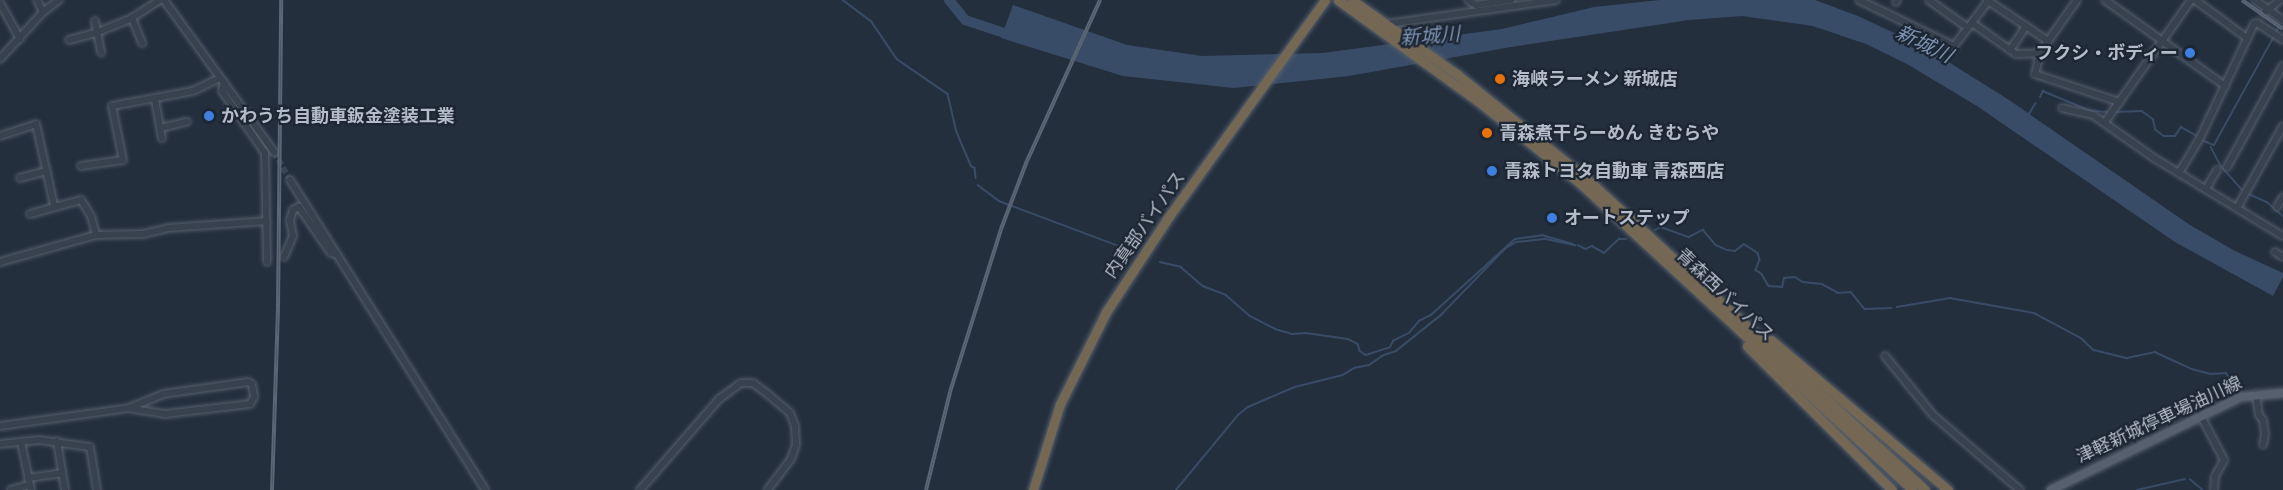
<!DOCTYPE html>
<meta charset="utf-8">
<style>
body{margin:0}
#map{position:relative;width:2283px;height:490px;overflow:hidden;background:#242f3e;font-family:Figtree,"Noto Sans JP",sans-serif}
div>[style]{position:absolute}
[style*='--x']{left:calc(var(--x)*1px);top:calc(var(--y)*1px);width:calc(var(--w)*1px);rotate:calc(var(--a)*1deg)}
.water>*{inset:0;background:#394c67}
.stream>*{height:1.5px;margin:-0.75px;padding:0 0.75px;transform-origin:0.75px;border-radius:0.75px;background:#394c67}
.river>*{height:10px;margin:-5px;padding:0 5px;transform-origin:5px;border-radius:5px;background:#394c67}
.minor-tunnel>*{height:6px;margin-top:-3px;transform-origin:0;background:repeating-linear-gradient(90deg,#3a4453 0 6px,transparent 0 9px)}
.roads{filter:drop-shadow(0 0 2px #565f6c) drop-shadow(0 0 2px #565f6c)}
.minor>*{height:6px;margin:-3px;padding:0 3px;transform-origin:3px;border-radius:3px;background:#38414e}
.major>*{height:8px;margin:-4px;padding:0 4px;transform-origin:4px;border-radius:4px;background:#56606e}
.highway>*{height:9px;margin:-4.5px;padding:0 4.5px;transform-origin:4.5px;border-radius:4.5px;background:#746855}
.rail>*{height:4px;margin-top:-2px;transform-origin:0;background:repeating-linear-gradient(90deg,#1d2633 0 4.5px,#5a6575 0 9px);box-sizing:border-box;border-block:2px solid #5a6575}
.dots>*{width:16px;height:16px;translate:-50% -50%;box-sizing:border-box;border:3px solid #1d2633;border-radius:50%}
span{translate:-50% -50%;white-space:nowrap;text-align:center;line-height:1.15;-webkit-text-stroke:4.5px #1d2633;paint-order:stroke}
.poi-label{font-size:18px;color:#b4bcc9;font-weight:700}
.right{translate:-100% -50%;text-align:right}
.left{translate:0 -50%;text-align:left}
.street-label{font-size:18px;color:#b4bcc9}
.water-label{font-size:20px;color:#7c92b1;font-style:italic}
</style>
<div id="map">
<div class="water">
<i style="clip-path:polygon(1660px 0,1815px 0,1858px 16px,1928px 49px,2009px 100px,2190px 225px,2235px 251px,2283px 273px,2283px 277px,2273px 296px,2175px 242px,1977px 106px,1907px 64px,1866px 44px,1813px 26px,1742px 16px,1689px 20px,1511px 47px,1349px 76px,1234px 88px,1123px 76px,1001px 38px,1013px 5px,1127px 45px,1202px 56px,1323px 53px,1502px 29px,1594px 7px)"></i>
</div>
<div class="stream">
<i style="--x:843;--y:0;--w:36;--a:37"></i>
<i style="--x:872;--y:22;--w:45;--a:56"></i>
<i style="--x:897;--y:59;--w:62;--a:34.5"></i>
<i style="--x:948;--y:94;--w:37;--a:77"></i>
<i style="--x:956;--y:130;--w:39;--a:67"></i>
<i style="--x:971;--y:166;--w:4;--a:27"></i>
<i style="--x:975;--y:168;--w:10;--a:84"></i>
<i style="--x:2276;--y:32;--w:4;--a:-63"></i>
<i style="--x:2040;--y:97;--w:7;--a:-63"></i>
<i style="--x:2043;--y:91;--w:52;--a:22.6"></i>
<i style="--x:2091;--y:111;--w:17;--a:3"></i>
<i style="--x:2116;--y:112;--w:26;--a:-2"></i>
<i style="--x:2142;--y:111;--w:14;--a:36"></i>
<i style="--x:2153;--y:119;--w:11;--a:75"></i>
<i style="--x:2156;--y:130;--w:10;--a:37"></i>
<i style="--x:2164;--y:136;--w:11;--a:0"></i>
<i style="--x:2175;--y:136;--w:11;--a:-56"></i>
<i style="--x:2181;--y:127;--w:18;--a:29"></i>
<i style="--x:2029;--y:114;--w:12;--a:-59"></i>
<i style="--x:2202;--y:140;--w:13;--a:23"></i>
<i style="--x:2214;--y:145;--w:122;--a:-61.1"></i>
<i style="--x:2211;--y:147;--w:21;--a:62"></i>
<i style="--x:2221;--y:166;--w:31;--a:48"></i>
<i style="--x:978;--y:185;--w:26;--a:37"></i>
<i style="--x:999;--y:201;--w:145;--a:20.6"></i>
<i style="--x:2249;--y:194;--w:20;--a:24"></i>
<i style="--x:2267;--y:202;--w:21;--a:41"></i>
<i style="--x:1655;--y:230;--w:7;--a:-27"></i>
<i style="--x:1661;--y:227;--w:30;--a:20"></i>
<i style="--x:1689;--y:237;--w:16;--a:-27"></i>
<i style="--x:1703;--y:230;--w:20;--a:49"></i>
<i style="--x:1716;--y:245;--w:12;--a:24"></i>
<i style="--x:1727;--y:250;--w:8;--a:7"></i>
<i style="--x:1735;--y:251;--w:11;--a:-38"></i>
<i style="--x:1744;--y:244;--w:17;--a:33"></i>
<i style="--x:1758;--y:253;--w:7;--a:74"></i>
<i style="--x:1760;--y:260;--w:11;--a:112"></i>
<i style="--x:1756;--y:270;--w:7;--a:34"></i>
<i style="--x:1762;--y:274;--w:14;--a:60"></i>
<i style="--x:1769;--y:286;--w:13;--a:4"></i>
<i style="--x:1782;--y:287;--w:9;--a:-77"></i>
<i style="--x:1784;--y:278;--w:11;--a:-5"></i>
<i style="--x:1795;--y:277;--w:9;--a:32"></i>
<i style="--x:1803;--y:282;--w:19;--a:6"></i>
<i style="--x:1822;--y:284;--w:18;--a:29"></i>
<i style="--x:1838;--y:293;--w:13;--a:-4"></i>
<i style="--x:1851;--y:292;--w:22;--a:51"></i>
<i style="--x:1865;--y:309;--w:26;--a:-2"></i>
<i style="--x:1578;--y:245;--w:9;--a:27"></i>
<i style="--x:1586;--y:249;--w:7;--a:-27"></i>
<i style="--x:1592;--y:246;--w:14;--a:30"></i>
<i style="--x:1604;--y:253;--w:21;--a:-43"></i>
<i style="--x:1619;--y:239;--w:7;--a:0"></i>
<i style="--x:1160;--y:262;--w:22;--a:13"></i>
<i style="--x:1181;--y:267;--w:29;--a:41"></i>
<i style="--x:1203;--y:286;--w:25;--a:21"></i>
<i style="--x:1226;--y:295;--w:32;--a:41"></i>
<i style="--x:1250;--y:316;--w:28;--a:27"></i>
<i style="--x:1275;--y:329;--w:18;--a:16"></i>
<i style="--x:1292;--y:334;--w:14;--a:-4"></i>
<i style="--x:1306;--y:333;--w:42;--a:8.1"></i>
<i style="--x:1348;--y:339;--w:11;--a:27"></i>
<i style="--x:1358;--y:344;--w:7;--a:74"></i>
<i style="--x:1360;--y:351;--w:7;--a:34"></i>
<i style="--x:1366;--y:355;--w:25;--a:-18"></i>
<i style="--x:1390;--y:347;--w:7;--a:-63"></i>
<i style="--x:1393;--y:341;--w:18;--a:-27"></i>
<i style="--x:1409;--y:333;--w:16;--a:-50"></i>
<i style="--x:1419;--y:321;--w:13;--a:-27"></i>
<i style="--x:1431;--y:315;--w:113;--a:-42.1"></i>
<i style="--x:1515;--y:239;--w:27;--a:-8"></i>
<i style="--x:1542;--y:235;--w:32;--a:16"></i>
<i style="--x:1897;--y:307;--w:54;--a:-9.6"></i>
<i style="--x:1950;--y:298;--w:85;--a:10.1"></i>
<i style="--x:2034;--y:313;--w:53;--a:28"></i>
<i style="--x:2081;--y:338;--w:18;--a:43"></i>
<i style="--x:2094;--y:350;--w:34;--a:14"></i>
<i style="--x:2127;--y:358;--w:29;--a:-12"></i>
<i style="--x:2155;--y:352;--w:41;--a:24.7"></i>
<i style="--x:2192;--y:369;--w:20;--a:15"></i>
<i style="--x:2211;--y:374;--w:15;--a:-4"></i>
<i style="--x:2226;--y:373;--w:21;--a:51"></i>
<i style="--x:2190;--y:479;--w:17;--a:40"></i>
<i style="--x:1176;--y:490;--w:97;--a:-50.4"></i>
<i style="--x:1238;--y:415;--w:13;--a:-39"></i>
<i style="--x:1248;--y:407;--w:51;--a:-23.1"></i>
<i style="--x:1295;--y:387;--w:49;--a:-14"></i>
<i style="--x:1343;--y:375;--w:13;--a:-32"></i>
<i style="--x:1354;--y:368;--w:15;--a:-11"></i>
<i style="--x:1369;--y:365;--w:18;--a:-34"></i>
<i style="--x:1384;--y:355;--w:13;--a:-18"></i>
<i style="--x:1396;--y:351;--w:58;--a:-38.7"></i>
<i style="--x:1441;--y:315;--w:93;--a:-45.9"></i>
<i style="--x:1506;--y:248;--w:12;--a:-31"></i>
<i style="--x:1516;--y:242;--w:30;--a:-6"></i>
<i style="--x:1546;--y:239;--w:30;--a:12"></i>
<i style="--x:2137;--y:490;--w:49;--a:-12.9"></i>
</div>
<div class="river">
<i style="--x:949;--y:0;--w:26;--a:51"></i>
<i style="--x:965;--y:20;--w:54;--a:18.4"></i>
</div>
<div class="minor-tunnel">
<i style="--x:274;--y:152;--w:32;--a:60"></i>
</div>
<div class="roads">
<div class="minor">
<i style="--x:37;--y:0;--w:13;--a:63"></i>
<i style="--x:164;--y:0;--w:188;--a:54.1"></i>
<i style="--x:1468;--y:0;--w:9;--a:32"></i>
<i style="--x:1476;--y:5;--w:36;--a:-8"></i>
<i style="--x:1859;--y:0;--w:106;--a:25.8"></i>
<i style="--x:1954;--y:46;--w:58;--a:-52.7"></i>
<i style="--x:1929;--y:0;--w:48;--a:35.7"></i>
<i style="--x:1987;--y:0;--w:73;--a:33.9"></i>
<i style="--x:2048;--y:41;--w:50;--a:-54.7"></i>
<i style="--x:2105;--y:0;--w:148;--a:35.6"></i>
<i style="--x:2195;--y:0;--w:64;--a:36.2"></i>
<i style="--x:2255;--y:0;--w:34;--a:36"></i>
<i style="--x:1896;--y:2;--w:2;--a:-63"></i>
<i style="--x:0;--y:3;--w:41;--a:60.9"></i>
<i style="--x:2264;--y:13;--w:21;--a:-39"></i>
<i style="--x:132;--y:18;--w:27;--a:68"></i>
<i style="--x:95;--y:21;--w:32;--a:79"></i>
<i style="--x:1972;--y:23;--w:54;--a:35.2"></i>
<i style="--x:2016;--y:54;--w:24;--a:-2"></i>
<i style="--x:2040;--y:53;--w:14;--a:-56"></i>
<i style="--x:1387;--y:24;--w:171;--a:-8.1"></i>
<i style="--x:69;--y:40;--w:30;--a:-15"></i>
<i style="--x:98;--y:32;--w:37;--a:-22"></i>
<i style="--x:132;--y:18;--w:33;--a:-33"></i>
<i style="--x:2010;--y:50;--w:29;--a:-56"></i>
<i style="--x:2040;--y:53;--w:22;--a:103"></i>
<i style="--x:2035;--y:74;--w:89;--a:18.4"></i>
<i style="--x:0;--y:59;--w:64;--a:-47.5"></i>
<i style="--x:43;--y:12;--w:20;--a:-37"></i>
<i style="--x:224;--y:83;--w:8;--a:104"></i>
<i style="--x:222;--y:91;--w:75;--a:55.3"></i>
<i style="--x:265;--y:153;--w:109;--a:88.9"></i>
<i style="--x:155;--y:99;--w:40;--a:80"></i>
<i style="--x:2062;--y:108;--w:32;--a:13"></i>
<i style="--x:2093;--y:115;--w:75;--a:35.2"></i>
<i style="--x:2154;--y:158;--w:151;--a:31.2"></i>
<i style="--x:2105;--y:122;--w:149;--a:-54.8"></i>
<i style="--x:160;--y:128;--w:28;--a:-13"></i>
<i style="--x:0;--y:136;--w:38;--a:-18"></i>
<i style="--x:36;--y:124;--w:83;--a:77.5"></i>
<i style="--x:81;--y:166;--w:42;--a:-8.1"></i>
<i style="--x:123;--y:160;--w:55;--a:-101.5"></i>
<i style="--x:112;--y:106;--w:82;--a:-10.5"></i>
<i style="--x:193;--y:91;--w:30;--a:-26"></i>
<i style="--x:2227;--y:167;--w:116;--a:-61.2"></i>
<i style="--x:2179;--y:173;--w:39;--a:-59"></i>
<i style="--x:2199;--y:140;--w:128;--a:-64.6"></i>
<i style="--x:2254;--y:24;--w:3;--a:-18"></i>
<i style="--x:2257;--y:23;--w:31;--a:33"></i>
<i style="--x:20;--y:178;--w:28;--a:-15"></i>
<i style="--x:290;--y:180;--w:366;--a:57.8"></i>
<i style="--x:2206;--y:189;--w:22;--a:-60"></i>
<i style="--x:2277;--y:207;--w:12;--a:-59"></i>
<i style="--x:2237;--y:208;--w:94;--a:-60.7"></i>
<i style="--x:30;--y:214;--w:53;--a:-15.4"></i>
<i style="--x:81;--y:200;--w:19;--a:58"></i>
<i style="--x:91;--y:216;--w:20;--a:75"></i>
<i style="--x:2275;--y:252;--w:9;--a:32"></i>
<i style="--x:284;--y:257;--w:23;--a:-67"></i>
<i style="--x:293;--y:236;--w:16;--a:-101"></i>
<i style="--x:290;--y:220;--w:10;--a:-73"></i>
<i style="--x:293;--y:210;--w:7;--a:-27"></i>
<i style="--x:299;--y:207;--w:56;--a:55.2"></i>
<i style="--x:331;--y:253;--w:6;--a:9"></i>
<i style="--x:0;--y:262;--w:100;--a:-15.7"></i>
<i style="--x:96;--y:235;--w:47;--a:-1.2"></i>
<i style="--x:143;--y:234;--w:26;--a:-13"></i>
<i style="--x:168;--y:228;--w:99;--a:-4"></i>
<i style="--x:1885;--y:356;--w:76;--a:50.9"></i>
<i style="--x:1933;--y:415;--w:115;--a:40.8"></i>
<i style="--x:2256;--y:394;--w:21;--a:82"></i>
<i style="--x:2259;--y:415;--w:6;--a:51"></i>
<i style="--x:2263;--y:420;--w:14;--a:82"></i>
<i style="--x:2265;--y:434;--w:11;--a:100"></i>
<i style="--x:2201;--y:416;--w:50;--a:62.4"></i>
<i style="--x:2224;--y:460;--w:18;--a:119"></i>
<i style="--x:2215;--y:476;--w:14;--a:94"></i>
<i style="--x:0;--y:426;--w:130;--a:-7.9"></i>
<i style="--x:129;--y:408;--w:37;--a:-22"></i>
<i style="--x:163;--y:394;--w:86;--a:-8"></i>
<i style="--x:248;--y:382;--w:4;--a:27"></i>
<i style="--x:252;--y:384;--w:13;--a:81"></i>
<i style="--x:254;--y:397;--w:8;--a:120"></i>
<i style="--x:250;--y:404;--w:86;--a:173.3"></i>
<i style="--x:165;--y:414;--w:36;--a:-171"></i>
<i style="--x:57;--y:441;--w:50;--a:80.7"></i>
<i style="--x:21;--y:442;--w:49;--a:78.2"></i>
<i style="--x:0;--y:444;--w:39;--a:-6"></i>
<i style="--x:39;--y:440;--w:51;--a:7.8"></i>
<i style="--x:90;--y:447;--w:44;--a:80.8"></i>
<i style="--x:28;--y:478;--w:34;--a:-8"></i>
<i style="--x:11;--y:490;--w:19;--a:-16"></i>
<i style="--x:640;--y:490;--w:121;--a:-49"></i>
<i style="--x:719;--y:399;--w:27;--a:-36"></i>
<i style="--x:741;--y:383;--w:12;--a:0"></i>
<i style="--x:753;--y:383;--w:21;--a:37"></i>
<i style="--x:770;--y:396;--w:26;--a:40"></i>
<i style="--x:790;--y:413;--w:14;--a:69"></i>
<i style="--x:795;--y:426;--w:19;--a:87"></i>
<i style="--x:796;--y:445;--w:15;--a:110"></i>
<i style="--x:791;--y:459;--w:39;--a:127"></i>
</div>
<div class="major">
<i style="--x:2051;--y:490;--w:212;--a:-26.1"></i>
<i style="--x:2241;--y:397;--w:42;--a:-5.4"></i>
</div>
<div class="highway">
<i style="--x:1338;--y:0;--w:179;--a:35.9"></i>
<i style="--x:1483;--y:105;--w:127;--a:38.9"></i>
<i style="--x:1582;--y:185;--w:449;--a:42.7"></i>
<i style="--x:1352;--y:0;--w:130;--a:35.3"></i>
<i style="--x:1458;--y:75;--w:166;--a:38.9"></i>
<i style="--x:1587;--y:179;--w:459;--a:42.6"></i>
<i style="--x:1771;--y:340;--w:232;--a:40.3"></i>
<i style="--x:1747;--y:346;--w:204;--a:44.8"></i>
<i style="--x:1033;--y:490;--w:90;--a:-72.6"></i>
<i style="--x:1060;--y:404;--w:103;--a:-63.4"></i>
<i style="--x:1106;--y:312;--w:111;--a:-56.7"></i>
<i style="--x:1167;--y:219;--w:270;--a:-54.2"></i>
</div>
</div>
<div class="rail">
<i style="--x:2242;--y:0;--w:50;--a:35.3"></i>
<i style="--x:272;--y:490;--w:183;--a:-88.1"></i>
<i style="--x:278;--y:307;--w:307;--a:-89.4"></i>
<i style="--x:926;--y:490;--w:101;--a:-76.2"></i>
<i style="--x:950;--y:392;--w:171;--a:-72.6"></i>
<i style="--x:1001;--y:229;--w:73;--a:-69.1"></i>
<i style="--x:1027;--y:161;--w:177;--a:-65.6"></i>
</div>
<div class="dots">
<i style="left:2190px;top:53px;background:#3f7fe0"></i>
<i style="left:1500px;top:79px;background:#e8710a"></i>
<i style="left:209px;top:116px;background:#3f7fe0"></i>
<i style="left:1487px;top:133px;background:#e8710a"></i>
<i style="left:1492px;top:171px;background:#3f7fe0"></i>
<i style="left:1552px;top:218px;background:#3f7fe0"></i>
</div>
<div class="poi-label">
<span class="right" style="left:2178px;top:53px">フクシ・ボディー</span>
<span class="left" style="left:1512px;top:79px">海峡ラーメン 新城店</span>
<span class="left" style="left:221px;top:116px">かわうち自動車鈑金塗装工業</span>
<span class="left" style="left:1499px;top:133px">青森煮干らーめん きむらや</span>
<span class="left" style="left:1504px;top:171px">青森トヨタ自動車 青森西店</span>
<span class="left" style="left:1564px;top:218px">オートステップ</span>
</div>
<div class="street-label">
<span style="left:1145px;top:225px;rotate:-55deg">内真部バイパス</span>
<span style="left:1725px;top:295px;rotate:43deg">青森西バイパス</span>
<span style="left:2159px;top:420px;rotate:-25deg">津軽新城停車場油川線</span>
</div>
<div class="water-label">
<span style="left:1430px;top:36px;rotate:-4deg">新城川</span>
<span style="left:1924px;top:44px;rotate:26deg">新城川</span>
</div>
</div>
